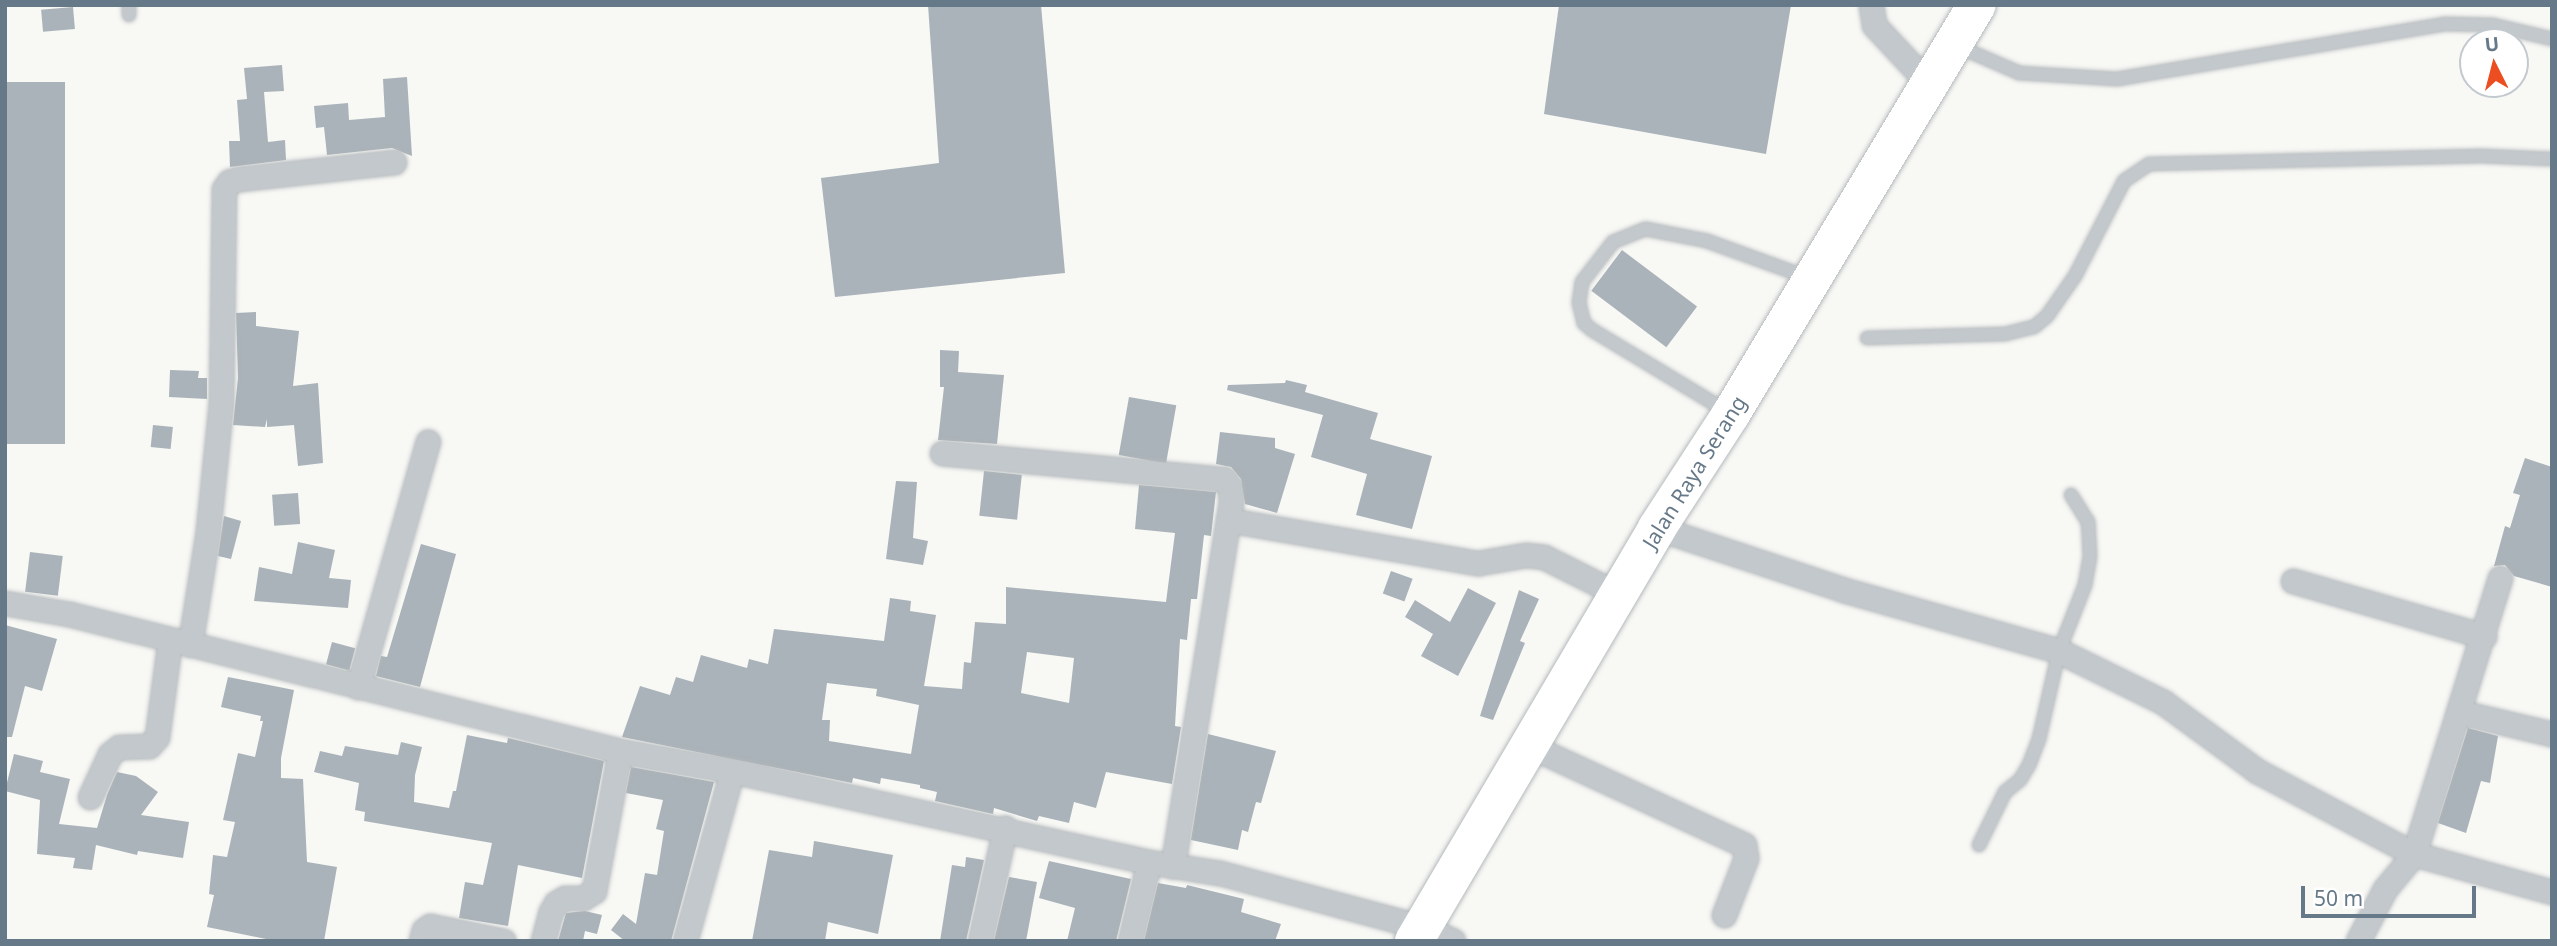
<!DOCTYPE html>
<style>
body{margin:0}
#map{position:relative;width:2557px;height:946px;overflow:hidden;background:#f8f8f5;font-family:"Noto Sans",sans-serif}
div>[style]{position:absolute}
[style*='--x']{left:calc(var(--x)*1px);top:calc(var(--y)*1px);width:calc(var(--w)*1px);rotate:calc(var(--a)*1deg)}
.building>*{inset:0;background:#aab3b9;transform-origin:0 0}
.roads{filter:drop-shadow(0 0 2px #b4b9bc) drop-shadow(0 0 2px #b4b9bc)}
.lane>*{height:12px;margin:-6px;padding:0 6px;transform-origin:6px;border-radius:6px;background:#c3c8cc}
.street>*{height:23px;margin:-11.5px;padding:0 11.5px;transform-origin:11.5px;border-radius:11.5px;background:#c3c8cc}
.highway>*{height:38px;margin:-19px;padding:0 19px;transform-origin:19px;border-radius:19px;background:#fff}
span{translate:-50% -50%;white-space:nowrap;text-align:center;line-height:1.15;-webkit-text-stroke:7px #fff;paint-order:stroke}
.street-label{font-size:21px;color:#667988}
.frame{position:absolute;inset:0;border:7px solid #667988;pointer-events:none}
.north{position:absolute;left:2459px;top:28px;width:70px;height:70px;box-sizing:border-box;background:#fff;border:2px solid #c2c9cf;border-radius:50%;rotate:354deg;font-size:19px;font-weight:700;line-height:28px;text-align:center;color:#667988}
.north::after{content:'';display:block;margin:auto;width:24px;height:32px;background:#ec4d21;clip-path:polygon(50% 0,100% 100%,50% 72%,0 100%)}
.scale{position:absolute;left:2301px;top:886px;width:175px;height:32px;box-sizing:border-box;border:4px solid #667988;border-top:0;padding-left:9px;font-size:21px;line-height:24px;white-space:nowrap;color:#667988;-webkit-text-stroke:5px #fff;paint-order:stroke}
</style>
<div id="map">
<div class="building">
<i style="clip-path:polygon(928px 5px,1041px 5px,1065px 273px,835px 297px,821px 178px,939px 163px)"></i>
<i style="clip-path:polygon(1559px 5px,1791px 5px,1766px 154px,1544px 114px)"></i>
<i style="left:73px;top:7px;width:22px;height:32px;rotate:85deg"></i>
<i style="clip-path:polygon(282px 65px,284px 91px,264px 92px,268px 142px,285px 140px,286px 160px,230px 167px,229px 141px,240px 141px,237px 100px,247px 99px,244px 68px)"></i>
<i style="clip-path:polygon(407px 77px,412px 156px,392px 148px,327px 155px,324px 127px,316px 128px,314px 106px,348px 103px,349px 120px,385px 117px,383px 79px)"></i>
<i style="left:5px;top:82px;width:60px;height:362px"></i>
<i style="left:1622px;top:250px;width:94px;height:51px;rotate:37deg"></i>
<i style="clip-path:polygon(256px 312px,256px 326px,299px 331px,293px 386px,318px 383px,323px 463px,298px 466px,294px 425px,267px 427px,267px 419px,265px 427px,233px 425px,238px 378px,236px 313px)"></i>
<i style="clip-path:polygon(940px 350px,959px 351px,958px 372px,1004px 375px,997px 444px,938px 440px,944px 387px,940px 387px)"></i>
<i style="clip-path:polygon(170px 370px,199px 371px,198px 378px,207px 378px,207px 399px,169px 397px)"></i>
<i style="clip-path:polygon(1286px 380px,1307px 385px,1305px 392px,1378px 413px,1370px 439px,1432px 456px,1412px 529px,1356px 515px,1367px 474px,1311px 457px,1323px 415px,1227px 390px,1228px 385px,1285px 383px)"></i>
<i style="left:1129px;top:397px;width:48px;height:59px;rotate:10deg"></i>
<i style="left:153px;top:425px;width:20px;height:22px;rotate:6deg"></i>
<i style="clip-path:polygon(1220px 432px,1275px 438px,1275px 448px,1295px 454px,1277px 513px,1245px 504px,1241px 479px,1231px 467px,1216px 464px)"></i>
<i style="clip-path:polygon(2525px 458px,2552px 467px,2552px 587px,2514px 576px,2505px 565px,2494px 566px,2505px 526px,2510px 528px,2520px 495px,2513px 493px)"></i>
<i style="left:984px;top:471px;width:38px;height:45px;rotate:6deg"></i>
<i style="clip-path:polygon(896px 481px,917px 482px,913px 538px,928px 541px,923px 565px,886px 559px)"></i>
<i style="clip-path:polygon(evenodd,1139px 485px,1216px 492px,1211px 536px,1204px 535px,1197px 599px,1191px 599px,1187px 640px,1180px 639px,1175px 726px,1181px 727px,1172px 784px,1106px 772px,1096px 808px,1074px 802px,1069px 823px,1039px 816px,1037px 821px,994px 808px,993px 814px,935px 801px,937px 792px,920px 788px,920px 785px,881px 778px,880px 784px,853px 778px,852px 783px,622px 737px,640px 686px,670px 695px,676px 677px,693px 682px,701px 655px,747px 668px,749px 659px,768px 664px,774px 629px,884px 641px,890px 598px,911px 601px,910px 611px,936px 615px,924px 686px,962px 689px,964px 662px,971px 663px,975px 622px,1006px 624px,1006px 587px,1166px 602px,1175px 533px,1135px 529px,1139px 485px,1027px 652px,1074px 658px,1069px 703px,1021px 693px,1027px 652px,1139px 485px,827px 683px,877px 689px,876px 696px,919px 705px,911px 754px,829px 741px,830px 720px,822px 720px,827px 683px)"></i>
<i style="left:298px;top:493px;width:31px;height:26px;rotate:86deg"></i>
<i style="clip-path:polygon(224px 516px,241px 521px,231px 559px,218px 556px)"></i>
<i style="clip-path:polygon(298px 542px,335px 550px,329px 578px,351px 580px,348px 608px,254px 601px,259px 567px,292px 574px)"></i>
<i style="clip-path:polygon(421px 544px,456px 554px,420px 687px,376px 676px,381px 656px,387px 657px)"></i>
<i style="left:30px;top:552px;width:33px;height:40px;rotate:7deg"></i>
<i style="left:1391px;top:571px;width:23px;height:24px;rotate:20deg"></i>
<i style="clip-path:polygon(1468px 588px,1496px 603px,1458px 676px,1421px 656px,1433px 634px,1405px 617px,1415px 600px,1450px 622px)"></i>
<i style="clip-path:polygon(1519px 590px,1539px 599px,1520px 641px,1525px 643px,1493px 720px,1480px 716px)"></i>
<i style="clip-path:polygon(5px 625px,57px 639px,42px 691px,25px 686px,12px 737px,5px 737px)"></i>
<i style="left:332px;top:642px;width:24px;height:23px;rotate:15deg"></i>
<i style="clip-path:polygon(228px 677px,294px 690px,281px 758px,281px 778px,303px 779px,307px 862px,337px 867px,324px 941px,276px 941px,207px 927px,214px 895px,209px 894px,213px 855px,227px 857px,235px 822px,223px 820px,238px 753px,255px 757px,263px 721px,260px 721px,261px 716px,221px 707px)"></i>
<i style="clip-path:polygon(2468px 728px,2498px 736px,2490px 783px,2481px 781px,2466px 833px,2438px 823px)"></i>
<i style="clip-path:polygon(1208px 734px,1276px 751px,1261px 803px,1256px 802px,1248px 832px,1242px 830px,1238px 850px,1191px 840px)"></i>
<i style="clip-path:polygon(467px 735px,507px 743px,508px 738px,604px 761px,582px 878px,518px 865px,508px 926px,459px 918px,465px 882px,483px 885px,492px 843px,364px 821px,365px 812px,355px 810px,359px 783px,314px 772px,320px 751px,342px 756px,345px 746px,398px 755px,401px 742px,422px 747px,415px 775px,414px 802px,449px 808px,453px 791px,456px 791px)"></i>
<i style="clip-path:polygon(14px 754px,43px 761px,40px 772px,70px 779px,59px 824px,97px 828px,107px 795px,117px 772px,136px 776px,158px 792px,141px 815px,189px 822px,183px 858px,138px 851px,137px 855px,96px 845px,92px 870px,73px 868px,75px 858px,37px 854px,40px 800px,5px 791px)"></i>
<i style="clip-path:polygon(631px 767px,714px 782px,671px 941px,625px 941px,611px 930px,623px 914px,636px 924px,645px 873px,657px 875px,664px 831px,656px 829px,663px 800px,626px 793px)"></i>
<i style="clip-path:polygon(814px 841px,893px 855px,878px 934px,828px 922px,825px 941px,752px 941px,769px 850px,812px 857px)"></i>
<i style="clip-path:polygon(966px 857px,984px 860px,966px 941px,940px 941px,952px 865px,965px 867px)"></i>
<i style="clip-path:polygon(1049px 861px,1131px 879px,1116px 941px,1067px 941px,1075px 908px,1039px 898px)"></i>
<i style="clip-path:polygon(1009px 877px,1037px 882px,1026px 941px,994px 941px)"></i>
<i style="clip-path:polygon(1158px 883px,1186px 888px,1187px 885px,1244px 899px,1241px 912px,1281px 924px,1275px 941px,1144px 941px)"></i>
<i style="clip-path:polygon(585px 911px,602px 915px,597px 934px,585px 931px,583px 941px,558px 941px,566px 913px)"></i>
</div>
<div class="roads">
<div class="lane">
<i style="--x:129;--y:15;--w:10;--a:-90"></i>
<i style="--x:1957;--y:46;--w:68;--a:23.5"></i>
<i style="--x:2019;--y:73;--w:98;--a:3.5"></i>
<i style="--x:2117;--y:79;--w:332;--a:-9.5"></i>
<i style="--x:2444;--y:24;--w:49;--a:1.2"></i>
<i style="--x:2493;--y:25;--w:61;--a:13.3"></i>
<i style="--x:1867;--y:338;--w:138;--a:-1.7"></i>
<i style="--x:2005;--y:334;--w:30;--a:-14"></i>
<i style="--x:2034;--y:327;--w:17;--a:-40"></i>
<i style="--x:2047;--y:316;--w:49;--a:-55"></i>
<i style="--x:2075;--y:276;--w:107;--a:-62.7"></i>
<i style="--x:2124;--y:181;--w:30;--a:-34"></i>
<i style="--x:2149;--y:164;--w:332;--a:-1.4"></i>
<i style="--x:2481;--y:156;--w:71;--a:2.4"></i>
<i style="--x:1728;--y:412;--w:159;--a:-148.9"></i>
<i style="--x:1592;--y:330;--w:11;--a:-139"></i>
<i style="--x:1584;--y:323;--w:21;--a:-104"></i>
<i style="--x:1579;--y:303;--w:21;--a:-82"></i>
<i style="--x:1582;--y:282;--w:51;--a:-52.2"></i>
<i style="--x:1613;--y:242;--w:35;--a:-22"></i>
<i style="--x:1646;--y:229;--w:62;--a:11.1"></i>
<i style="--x:1707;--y:241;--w:109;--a:19.9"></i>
<i style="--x:1979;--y:845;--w:59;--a:-63.9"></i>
<i style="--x:2005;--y:792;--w:19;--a:-39"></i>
<i style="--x:2020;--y:780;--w:17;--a:-59"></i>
<i style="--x:2029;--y:765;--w:28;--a:-69"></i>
<i style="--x:2039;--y:739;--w:90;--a:-77.2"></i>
<i style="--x:2059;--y:651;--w:71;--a:-68.5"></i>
<i style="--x:2085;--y:585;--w:29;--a:-80"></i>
<i style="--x:2090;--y:556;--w:34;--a:-93"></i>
<i style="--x:2088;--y:522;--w:32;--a:-122"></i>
</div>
<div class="street">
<i style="--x:1871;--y:5;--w:20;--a:81"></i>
<i style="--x:1874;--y:25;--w:81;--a:47"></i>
<i style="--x:942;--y:453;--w:283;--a:5.3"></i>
<i style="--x:1224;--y:479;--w:10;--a:53"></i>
<i style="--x:1230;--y:487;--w:15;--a:86"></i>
<i style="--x:1231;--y:502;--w:369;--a:99.1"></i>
<i style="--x:1228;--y:520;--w:254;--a:9.8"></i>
<i style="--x:1478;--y:563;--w:49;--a:-9.5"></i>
<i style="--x:1526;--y:555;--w:18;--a:6"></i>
<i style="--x:1544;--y:557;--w:83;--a:26.6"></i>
<i style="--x:1657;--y:528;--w:197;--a:18.3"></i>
<i style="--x:1844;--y:590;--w:223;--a:15.8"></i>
<i style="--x:2059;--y:651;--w:116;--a:26.1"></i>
<i style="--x:2163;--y:702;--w:117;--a:36.3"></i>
<i style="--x:2257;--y:771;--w:178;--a:27.9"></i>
<i style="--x:2414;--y:854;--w:143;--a:15.4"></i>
<i style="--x:2293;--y:581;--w:199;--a:16.1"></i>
<i style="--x:5;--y:603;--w:65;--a:9.8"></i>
<i style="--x:69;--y:614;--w:568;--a:13.96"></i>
<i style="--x:620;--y:751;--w:114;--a:10.1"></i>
<i style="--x:732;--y:771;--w:427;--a:12.3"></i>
<i style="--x:1149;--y:862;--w:72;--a:8.8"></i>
<i style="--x:1220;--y:873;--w:209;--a:15"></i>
<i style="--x:1422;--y:927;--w:34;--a:24"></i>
<i style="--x:190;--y:645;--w:115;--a:-81"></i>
<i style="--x:208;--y:531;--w:129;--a:-84.2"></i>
<i style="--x:221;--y:403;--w:214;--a:-89.2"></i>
<i style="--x:224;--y:189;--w:9;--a:-54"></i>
<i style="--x:229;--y:182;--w:9;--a:-18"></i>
<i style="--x:238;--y:179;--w:157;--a:-6.2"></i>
<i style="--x:358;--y:687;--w:255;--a:-74.1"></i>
<i style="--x:2459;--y:712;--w:96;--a:13.3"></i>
<i style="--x:1530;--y:746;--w:236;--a:24.8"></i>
<i style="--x:1744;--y:845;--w:13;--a:81"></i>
<i style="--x:1746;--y:858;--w:61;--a:111.1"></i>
<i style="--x:90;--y:797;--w:47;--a:-65.1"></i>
<i style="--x:110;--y:754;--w:11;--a:-38"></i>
<i style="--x:119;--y:747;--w:30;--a:-2"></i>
<i style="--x:149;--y:746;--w:12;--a:-48"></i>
<i style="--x:157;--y:737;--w:98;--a:-82.4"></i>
<i style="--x:421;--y:941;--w:11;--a:-75"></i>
<i style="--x:424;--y:930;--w:7;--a:-34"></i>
<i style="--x:430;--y:926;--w:75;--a:11.6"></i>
<i style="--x:543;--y:941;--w:30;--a:-75"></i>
<i style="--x:551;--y:912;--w:10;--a:-61"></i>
<i style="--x:556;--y:903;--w:10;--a:-29"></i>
<i style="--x:565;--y:898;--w:18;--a:0"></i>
<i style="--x:583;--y:898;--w:13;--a:-32"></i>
<i style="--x:594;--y:891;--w:142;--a:-79.5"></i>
<i style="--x:685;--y:941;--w:176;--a:-74.5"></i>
<i style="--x:980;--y:941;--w:116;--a:-77.5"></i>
<i style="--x:1130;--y:941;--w:81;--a:-76.5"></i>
<i style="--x:2358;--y:941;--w:59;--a:-62.6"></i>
<i style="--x:2385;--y:889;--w:45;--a:-50.4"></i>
<i style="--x:2414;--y:854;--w:289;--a:-72.7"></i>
</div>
<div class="highway">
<i style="--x:1414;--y:941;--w:479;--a:-59.5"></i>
<i style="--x:1657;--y:528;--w:136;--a:-57"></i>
<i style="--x:1731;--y:414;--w:477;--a:-59"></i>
</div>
</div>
<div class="street-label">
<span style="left:1694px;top:472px;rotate:-58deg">Jalan Raya Serang</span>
</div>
<div class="frame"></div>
<div class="north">U</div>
<div class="scale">50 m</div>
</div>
